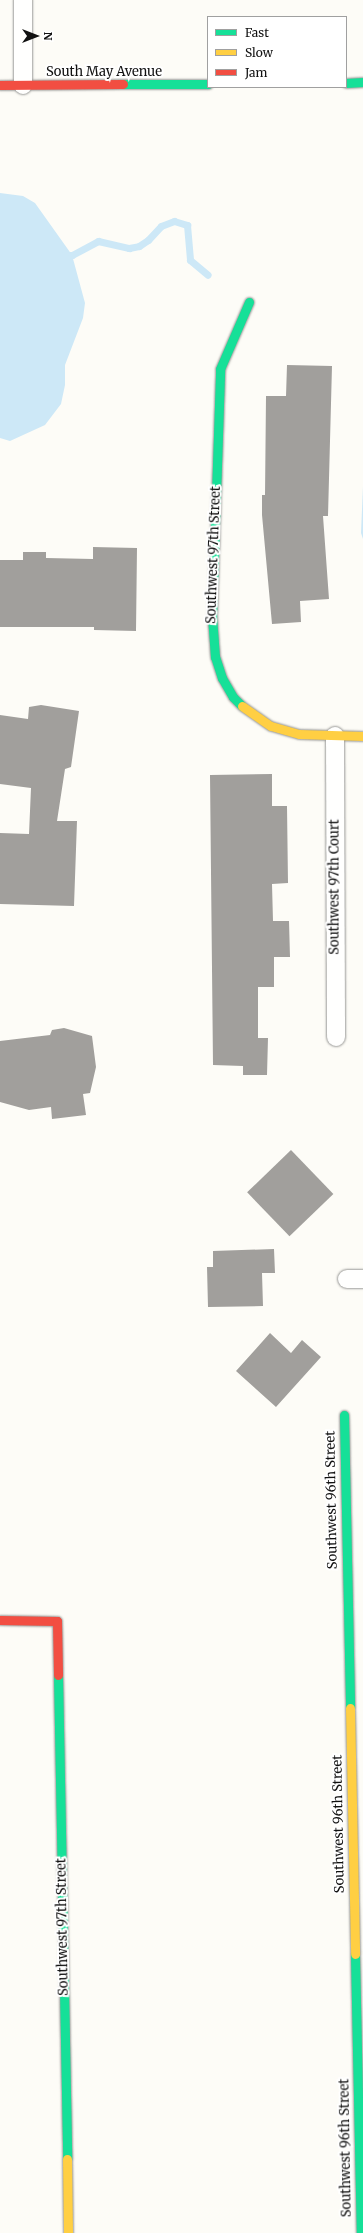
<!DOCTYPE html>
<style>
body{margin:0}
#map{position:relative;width:363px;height:2233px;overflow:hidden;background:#fdfcf7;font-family:Merriweather,serif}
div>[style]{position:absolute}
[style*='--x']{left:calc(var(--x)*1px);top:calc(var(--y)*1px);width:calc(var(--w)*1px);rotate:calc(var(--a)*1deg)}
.water>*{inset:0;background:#cde8f7}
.stream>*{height:7px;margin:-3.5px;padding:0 3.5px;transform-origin:3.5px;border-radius:3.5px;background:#cde8f7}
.building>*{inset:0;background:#a19f9c;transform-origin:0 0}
.roads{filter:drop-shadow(0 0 1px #979795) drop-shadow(0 0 1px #979795)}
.street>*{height:18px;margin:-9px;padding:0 9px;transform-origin:9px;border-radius:9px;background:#fffffe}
.fast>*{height:9px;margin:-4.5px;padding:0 4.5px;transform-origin:4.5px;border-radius:4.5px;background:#16e098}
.slow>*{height:9px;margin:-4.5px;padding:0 4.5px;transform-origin:4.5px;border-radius:4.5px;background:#ffcf43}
.jam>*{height:9px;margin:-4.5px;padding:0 4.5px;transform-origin:4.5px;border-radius:4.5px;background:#f24e42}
span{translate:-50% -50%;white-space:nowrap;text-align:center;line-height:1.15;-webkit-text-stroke:4px #fff;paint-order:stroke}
.street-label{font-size:13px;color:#111}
.legend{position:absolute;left:207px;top:16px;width:140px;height:72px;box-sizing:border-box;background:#fff;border:1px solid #a0a0a0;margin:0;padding:5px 7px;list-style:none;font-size:12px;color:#111}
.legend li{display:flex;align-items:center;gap:8px;height:20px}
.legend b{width:20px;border:1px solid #a0a0a0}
.north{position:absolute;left:16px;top:16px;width:40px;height:40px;-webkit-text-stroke:3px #fff;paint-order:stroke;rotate:90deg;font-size:11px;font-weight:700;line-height:16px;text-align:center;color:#111}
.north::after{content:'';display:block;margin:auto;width:14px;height:18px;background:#111;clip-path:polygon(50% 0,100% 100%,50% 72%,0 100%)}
</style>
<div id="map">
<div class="water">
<i style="clip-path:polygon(0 193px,23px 196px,35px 203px,72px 255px,85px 303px,83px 318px,65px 365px,65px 385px,61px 404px,45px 425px,10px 441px,0 438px)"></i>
<i style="clip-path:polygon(363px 486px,363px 539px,361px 533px)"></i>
</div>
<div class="stream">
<i style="--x:62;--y:255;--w:10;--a:0"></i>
<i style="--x:72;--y:255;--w:30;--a:-28"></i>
<i style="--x:98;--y:241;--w:32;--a:13"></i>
<i style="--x:129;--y:248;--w:10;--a:-11"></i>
<i style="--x:139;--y:246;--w:11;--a:-34"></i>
<i style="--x:148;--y:240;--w:19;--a:-47"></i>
<i style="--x:161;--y:226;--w:14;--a:-21"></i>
<i style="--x:174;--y:221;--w:14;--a:17"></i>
<i style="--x:187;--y:225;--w:35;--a:85"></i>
<i style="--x:190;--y:260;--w:23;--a:40"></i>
</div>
<div class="building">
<i style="clip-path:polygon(287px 365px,332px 366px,328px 516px,323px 516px,329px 599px,300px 601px,301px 622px,272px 624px,262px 515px,262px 495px,265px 495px,266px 396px,286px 396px)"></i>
<i style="clip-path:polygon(93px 547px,137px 548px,136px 631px,94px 630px,94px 627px,0 627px,0 560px,23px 560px,23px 552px,46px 552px,46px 558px,93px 559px)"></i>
<i style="clip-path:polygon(41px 705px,79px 711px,71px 767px,65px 769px,57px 821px,77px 821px,74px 906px,0 904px,0 833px,29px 834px,31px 788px,0 784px,0 715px,28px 719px,29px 707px)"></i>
<i style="clip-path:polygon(272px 774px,272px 806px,287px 806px,288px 883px,272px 884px,273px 921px,289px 921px,290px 957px,274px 957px,274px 987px,258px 987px,258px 1038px,268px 1038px,267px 1075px,243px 1075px,243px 1066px,213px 1065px,210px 775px)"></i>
<i style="clip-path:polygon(64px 1028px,92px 1036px,96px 1067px,90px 1093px,83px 1094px,86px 1115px,52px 1119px,51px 1107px,29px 1110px,0 1102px,0 1041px,50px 1035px,52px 1030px)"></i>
<i style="left:291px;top:1150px;width:61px;height:61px;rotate:46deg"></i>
<i style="clip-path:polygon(274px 1249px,275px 1273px,262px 1273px,263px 1306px,208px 1307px,207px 1267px,213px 1267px,213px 1251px)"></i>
<i style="clip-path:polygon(270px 1333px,291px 1353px,302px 1340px,321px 1357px,276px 1407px,236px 1371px)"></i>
</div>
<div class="roads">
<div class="street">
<i style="--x:23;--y:0;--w:85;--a:90"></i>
<i style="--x:335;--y:736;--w:301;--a:89.8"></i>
<i style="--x:347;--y:1279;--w:16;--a:0"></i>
</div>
<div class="fast">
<i style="--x:346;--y:83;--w:17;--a:-3"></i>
<i style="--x:123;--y:84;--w:85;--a:0"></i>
<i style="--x:242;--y:706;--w:13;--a:-135"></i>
<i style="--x:233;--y:697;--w:22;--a:-120"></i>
<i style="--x:222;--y:678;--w:22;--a:-108"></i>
<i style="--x:215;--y:657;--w:41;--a:-94.2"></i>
<i style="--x:212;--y:616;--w:247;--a:-88.1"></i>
<i style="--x:220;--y:369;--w:73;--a:-66.6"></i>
<i style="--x:344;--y:1415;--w:293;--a:88.8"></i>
<i style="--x:58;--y:1675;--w:484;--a:88.9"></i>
<i style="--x:355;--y:1954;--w:279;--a:88.8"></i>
</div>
<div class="slow">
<i style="--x:242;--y:706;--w:35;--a:35"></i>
<i style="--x:271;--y:726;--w:29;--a:16"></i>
<i style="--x:299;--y:734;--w:64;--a:1.8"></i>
<i style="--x:350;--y:1708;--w:246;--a:88.8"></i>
<i style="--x:67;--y:2159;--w:74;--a:89.2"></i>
</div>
<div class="jam">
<i style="--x:0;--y:85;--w:123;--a:-0.5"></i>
<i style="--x:0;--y:1620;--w:57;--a:1"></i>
<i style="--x:57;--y:1621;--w:54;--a:88.9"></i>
</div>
</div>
<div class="street-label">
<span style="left:104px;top:72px">South May Avenue</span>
<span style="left:214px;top:555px;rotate:-88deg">Southwest 97th Street</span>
<span style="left:335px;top:887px;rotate:-90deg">Southwest 97th Court</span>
<span style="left:332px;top:1500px;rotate:-91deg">Southwest 96th Street</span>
<span style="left:339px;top:1824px;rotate:-91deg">Southwest 96th Street</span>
<span style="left:63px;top:1927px;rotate:-91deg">Southwest 97th Street</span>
<span style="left:346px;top:2148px;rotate:-91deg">Southwest 96th Street</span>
</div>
<ul class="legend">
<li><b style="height:5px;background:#16e098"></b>Fast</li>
<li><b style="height:5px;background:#ffcf43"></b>Slow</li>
<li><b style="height:5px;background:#f24e42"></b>Jam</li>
</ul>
<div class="north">N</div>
</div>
